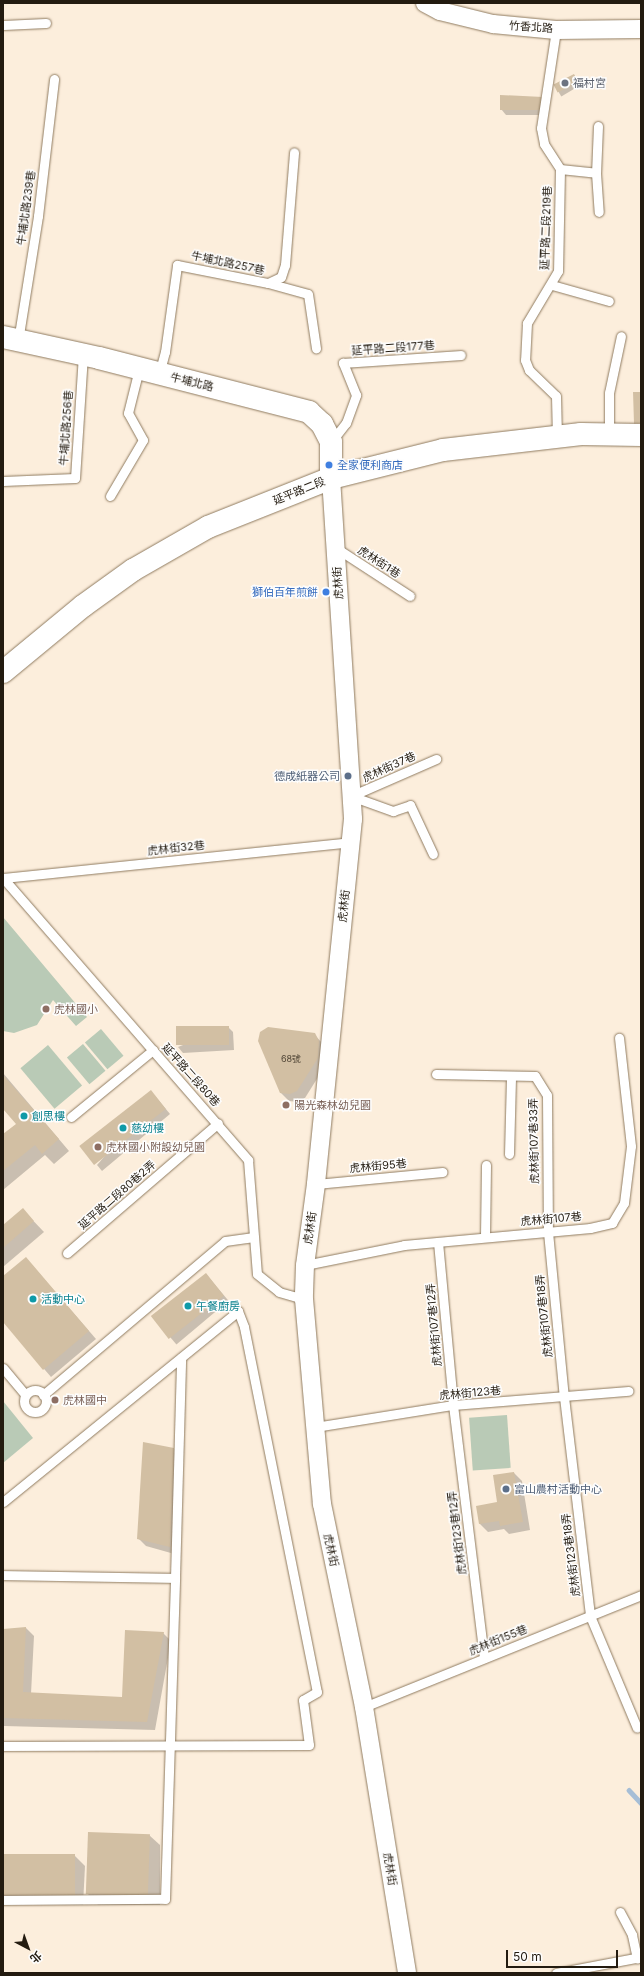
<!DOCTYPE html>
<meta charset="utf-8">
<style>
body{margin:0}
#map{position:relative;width:644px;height:1976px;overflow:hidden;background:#fceedc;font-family:Inter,"Noto Sans TC",sans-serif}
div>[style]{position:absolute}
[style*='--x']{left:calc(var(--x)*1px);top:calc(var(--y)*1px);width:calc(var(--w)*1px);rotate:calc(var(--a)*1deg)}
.green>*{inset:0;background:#b9cab6;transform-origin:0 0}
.shadow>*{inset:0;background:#0003;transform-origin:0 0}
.stream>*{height:4.5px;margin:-2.25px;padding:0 2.25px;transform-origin:2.25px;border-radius:2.25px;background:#a6bed6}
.building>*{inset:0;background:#d2bfa3;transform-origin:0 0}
.roads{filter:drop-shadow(0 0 1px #8f7b60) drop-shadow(0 0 1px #8f7b60)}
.service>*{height:9px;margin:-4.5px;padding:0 4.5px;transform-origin:4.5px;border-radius:4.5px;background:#fff}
.service>.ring{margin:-4.5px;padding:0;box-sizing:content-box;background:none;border:9px solid #fff;border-radius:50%}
.minor>*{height:18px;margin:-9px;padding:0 9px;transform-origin:9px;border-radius:9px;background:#fff}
.tertiary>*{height:22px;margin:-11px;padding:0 11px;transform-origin:11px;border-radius:11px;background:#fff}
.dots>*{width:11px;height:11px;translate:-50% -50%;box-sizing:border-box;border:2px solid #fdfdfd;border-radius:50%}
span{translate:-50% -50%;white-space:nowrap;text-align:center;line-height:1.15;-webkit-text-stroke:3px #fdfdfd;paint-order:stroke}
.number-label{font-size:9px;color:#4f4435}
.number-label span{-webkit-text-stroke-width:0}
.street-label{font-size:11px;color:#231b10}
.worship-label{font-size:11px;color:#5b616d}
.left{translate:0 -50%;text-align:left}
.shop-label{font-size:11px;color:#366cbe}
.right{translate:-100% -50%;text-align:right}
.service-label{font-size:11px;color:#4e5e75}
.education-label{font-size:11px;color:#785e54}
.culture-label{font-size:11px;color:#0d838f}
.frame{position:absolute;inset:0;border:4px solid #231b10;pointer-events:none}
.north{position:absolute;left:8px;top:1928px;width:40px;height:40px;-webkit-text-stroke:3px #fdfdfd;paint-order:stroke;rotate:139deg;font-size:11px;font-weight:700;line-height:16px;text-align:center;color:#231b10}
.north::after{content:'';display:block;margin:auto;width:14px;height:18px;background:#231b10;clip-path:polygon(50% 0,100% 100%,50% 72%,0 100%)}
.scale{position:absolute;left:506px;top:1950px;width:112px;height:18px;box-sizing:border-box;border:2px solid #231b10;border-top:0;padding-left:5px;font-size:12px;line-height:14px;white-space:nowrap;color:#231b10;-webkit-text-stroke:3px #fdfdfd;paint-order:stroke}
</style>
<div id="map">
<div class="green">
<i style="clip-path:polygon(3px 917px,87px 1017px,76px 1026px,53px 1000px,37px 1025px,14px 1033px,3px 1031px)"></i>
<i style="left:101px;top:1029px;width:35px;height:21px;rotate:50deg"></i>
<i style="left:83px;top:1044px;width:35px;height:21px;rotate:50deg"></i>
<i style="left:48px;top:1045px;width:53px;height:36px;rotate:50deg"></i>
<i style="clip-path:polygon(3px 1401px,33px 1438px,3px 1463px)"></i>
<i style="left:507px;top:1415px;width:53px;height:38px;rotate:86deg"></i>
</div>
<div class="shadow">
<i style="left:574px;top:75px;width:12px;height:22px;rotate:59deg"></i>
<i style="clip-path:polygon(548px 103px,547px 115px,506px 115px,501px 109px)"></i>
<i style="clip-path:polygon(228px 1027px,233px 1032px,234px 1050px,183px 1053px,178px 1047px)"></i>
<i style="clip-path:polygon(314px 1034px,322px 1043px,325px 1066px,305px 1098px,298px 1102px,289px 1101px,281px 1093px)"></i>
<i style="clip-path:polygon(3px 1073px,69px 1151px,54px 1164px,45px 1155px,3px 1190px,3px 1136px,17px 1124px,3px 1107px)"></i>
<i style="clip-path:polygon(156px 1097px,170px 1114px,102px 1171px,97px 1165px)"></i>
<i style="clip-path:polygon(23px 1210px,44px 1232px,3px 1267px,3px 1227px)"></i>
<i style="clip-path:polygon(26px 1258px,96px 1339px,51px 1377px,3px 1321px,3px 1278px)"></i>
<i style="left:206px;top:1274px;width:35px;height:68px;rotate:50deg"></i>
<i style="clip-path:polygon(174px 1449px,182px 1457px,178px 1555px,146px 1546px,138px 1538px)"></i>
<i style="clip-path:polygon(514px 1473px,522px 1481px,530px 1530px,509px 1534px,504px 1529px,488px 1532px,480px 1524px,477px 1507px,498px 1503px)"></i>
<i style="clip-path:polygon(26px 1628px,34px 1636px,31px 1694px,123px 1698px,163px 1633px,171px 1641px,155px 1730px,4px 1726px,3px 1630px)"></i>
<i style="clip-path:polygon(149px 1835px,160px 1845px,160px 1905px,98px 1905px,88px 1894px)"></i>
<i style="clip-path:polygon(3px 1855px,74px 1855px,85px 1866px,83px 1905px,3px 1905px)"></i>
</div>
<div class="stream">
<i style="--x:629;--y:1790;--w:18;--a:47"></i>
</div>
<div class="building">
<i style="left:574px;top:74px;width:9px;height:23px;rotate:63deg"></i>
<i style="clip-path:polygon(500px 95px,543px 97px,542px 110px,500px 110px)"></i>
<i style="clip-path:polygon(633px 392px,641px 392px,641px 423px,634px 424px)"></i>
<i style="left:229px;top:1026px;width:19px;height:53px;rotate:90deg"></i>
<i style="clip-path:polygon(268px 1027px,315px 1033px,319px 1041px,318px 1058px,297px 1091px,290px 1094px,280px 1093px,258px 1041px,260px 1032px)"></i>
<i style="clip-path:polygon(3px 1075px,59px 1139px,42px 1154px,35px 1145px,3px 1171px,3px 1134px,16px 1124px,3px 1109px)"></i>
<i style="left:151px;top:1090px;width:24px;height:91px;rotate:52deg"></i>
<i style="clip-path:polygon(23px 1208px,34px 1221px,3px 1248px,3px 1225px)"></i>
<i style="clip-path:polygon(26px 1257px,89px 1331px,43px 1370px,3px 1322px,3px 1276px)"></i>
<i style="left:206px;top:1273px;width:29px;height:70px;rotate:52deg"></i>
<i style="clip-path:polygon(143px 1442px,174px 1448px,170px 1547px,137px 1539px)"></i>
<i style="clip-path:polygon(514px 1472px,523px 1522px,500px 1526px,499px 1521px,479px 1524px,476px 1506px,497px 1502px,493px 1475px)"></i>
<i style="clip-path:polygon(26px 1627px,23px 1692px,122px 1697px,125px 1630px,164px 1632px,147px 1722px,3px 1718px,3px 1629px)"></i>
<i style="left:88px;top:1832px;width:62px;height:62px;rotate:2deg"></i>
<i style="left:3px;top:1854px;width:72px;height:41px"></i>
</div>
<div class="roads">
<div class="service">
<i style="--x:3;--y:25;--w:43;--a:-2.7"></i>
<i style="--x:556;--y:30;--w:99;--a:98.7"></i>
<i style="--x:541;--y:128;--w:16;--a:79"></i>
<i style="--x:544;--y:144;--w:30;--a:57"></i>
<i style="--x:560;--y:169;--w:102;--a:91.1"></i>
<i style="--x:558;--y:271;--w:61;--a:120.8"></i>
<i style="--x:527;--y:323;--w:37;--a:93"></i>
<i style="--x:525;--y:360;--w:11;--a:68"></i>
<i style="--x:529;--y:370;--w:37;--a:44"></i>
<i style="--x:556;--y:396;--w:40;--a:88.6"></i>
<i style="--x:598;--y:126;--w:47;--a:92.4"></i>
<i style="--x:596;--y:173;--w:39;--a:86"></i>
<i style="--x:560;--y:169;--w:36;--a:6"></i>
<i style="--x:268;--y:283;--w:41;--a:15.4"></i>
<i style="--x:308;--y:294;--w:55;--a:81.6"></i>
<i style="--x:552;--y:285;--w:59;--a:15.7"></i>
<i style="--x:18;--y:341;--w:127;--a:-80.9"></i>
<i style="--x:38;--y:216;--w:138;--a:-83.3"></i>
<i style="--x:159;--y:374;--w:23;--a:-75"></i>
<i style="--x:165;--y:352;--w:88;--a:-82.1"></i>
<i style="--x:177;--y:265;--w:93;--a:11.2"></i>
<i style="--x:268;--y:283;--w:14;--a:-25"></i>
<i style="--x:281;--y:277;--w:13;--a:-72"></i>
<i style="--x:285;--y:265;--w:113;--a:-85.4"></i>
<i style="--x:609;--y:434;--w:41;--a:-90"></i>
<i style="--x:609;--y:393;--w:58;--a:-78.1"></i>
<i style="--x:331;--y:442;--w:24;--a:-52"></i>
<i style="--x:346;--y:423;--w:30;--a:-70"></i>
<i style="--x:356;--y:395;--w:35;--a:-112"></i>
<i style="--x:343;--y:363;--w:118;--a:-3.9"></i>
<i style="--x:3;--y:481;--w:72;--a:-2.4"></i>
<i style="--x:75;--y:478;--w:123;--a:-86.3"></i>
<i style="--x:110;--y:496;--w:65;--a:-59.5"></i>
<i style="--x:143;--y:440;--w:31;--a:-119"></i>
<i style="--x:128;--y:413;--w:45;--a:-76"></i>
<i style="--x:336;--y:548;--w:88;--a:33"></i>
<i style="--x:351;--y:796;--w:45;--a:19.7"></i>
<i style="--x:393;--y:811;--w:18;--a:-19"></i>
<i style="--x:410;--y:805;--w:54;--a:64.9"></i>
<i style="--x:351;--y:796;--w:93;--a:-23.5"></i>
<i style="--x:3;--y:878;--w:374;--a:49"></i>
<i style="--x:248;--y:1160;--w:114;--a:85.5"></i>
<i style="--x:257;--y:1274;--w:28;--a:39"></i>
<i style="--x:279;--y:1292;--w:26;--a:16"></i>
<i style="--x:3;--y:878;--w:349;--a:-5.9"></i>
<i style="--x:436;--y:1074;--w:99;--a:1.2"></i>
<i style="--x:535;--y:1076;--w:22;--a:58"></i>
<i style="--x:547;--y:1095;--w:137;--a:89.6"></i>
<i style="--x:548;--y:1232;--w:166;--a:84.5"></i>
<i style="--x:564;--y:1397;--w:221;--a:83.2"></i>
<i style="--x:590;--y:1616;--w:121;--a:67.2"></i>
<i style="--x:71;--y:1117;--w:106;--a:-39.3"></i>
<i style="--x:509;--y:1154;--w:77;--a:-88.5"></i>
<i style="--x:316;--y:1184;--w:127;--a:-5.4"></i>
<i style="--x:485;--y:1237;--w:72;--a:-89.2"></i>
<i style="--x:438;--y:1242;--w:164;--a:84.7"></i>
<i style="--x:453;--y:1405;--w:255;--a:83"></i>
<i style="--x:67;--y:1253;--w:199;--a:-40.7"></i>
<i style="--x:305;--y:1265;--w:101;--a:-11.4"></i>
<i style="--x:404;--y:1245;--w:187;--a:-5.2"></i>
<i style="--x:590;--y:1228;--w:23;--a:-13"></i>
<i style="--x:612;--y:1223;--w:23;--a:-59"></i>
<i style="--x:624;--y:1203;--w:57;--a:-83"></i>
<i style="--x:631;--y:1146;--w:109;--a:-96.3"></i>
<i style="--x:3;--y:1368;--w:35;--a:50"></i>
<i class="ring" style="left:24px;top:1390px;width:13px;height:13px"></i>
<i style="--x:43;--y:1395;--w:238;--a:-40.2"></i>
<i style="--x:225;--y:1241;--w:29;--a:-8"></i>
<i style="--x:315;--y:1427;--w:140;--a:-9.1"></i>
<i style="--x:453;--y:1405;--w:176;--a:-4.6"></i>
<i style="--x:3;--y:1502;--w:303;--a:-39.1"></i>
<i style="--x:238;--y:1311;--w:17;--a:69"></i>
<i style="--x:244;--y:1327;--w:372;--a:78.7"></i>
<i style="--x:317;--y:1692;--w:16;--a:150"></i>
<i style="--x:303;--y:1700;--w:45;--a:82.4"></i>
<i style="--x:309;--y:1745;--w:306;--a:179.8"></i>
<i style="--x:3;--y:1575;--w:172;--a:1"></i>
<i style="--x:175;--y:1578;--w:220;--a:-88.4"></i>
<i style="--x:364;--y:1707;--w:299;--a:-22"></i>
<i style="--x:3;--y:1900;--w:162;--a:-0.4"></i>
<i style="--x:165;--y:1899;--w:321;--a:-88.2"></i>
<i style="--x:620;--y:1912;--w:26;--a:62"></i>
<i style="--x:632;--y:1935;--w:24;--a:78"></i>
<i style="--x:556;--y:1973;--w:86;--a:-10.7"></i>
</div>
<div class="minor">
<i style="--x:425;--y:3;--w:17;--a:28"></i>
<i style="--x:440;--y:11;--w:55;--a:13.8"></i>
<i style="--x:493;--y:24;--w:63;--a:5.4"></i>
<i style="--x:556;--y:30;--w:85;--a:-0.7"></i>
<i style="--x:331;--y:478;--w:342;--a:86.3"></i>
<i style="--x:353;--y:819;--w:367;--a:95.8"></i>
<i style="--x:316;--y:1184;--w:82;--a:97.7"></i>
<i style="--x:305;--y:1265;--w:34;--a:92"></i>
<i style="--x:304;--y:1299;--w:206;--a:85"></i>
<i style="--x:322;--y:1504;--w:207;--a:78.3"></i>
<i style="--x:364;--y:1707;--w:269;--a:80.8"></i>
</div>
<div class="tertiary">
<i style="--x:3;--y:337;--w:98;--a:12.3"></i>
<i style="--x:99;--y:358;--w:217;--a:14.4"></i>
<i style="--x:309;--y:412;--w:18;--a:43"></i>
<i style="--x:322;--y:424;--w:20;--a:63"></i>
<i style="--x:331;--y:442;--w:36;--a:90"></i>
<i style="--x:3;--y:672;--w:104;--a:-39.5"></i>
<i style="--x:83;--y:606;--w:62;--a:-35.8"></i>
<i style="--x:133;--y:570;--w:86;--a:-29.8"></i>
<i style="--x:208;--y:527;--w:132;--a:-21.7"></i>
<i style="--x:331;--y:478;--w:115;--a:-14"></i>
<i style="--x:443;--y:450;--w:139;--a:-6.6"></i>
<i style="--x:581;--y:434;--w:60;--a:1"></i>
</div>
</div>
<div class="dots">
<i style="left:565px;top:83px;background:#6b7280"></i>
<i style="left:329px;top:465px;background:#3f7fe0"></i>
<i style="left:326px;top:592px;background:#3f7fe0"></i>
<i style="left:348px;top:776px;background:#5c6f8a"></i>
<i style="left:46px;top:1009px;background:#8d6e63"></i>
<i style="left:286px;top:1105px;background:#8d6e63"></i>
<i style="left:24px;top:1116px;background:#0f9aa8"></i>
<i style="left:123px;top:1128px;background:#0f9aa8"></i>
<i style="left:98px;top:1147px;background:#8d6e63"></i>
<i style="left:33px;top:1299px;background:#0f9aa8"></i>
<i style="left:188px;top:1306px;background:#0f9aa8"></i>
<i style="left:55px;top:1400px;background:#8d6e63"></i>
<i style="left:506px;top:1489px;background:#5c6f8a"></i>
</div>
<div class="number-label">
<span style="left:291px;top:1059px">68號</span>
</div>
<div class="street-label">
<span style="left:531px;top:27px;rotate:4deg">竹香北路</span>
<span style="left:26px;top:208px;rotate:-82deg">牛埔北路239巷</span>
<span style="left:546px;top:228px;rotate:-88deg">延平路二段219巷</span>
<span style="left:228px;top:263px;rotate:12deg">牛埔北路257巷</span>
<span style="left:393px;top:348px;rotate:-4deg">延平路二段177巷</span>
<span style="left:192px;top:382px;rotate:14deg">牛埔北路</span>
<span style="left:66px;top:428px;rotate:-86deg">牛埔北路256巷</span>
<span style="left:299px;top:491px;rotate:-22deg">延平路二段</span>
<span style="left:379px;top:562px;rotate:33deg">虎林街1巷</span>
<span style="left:338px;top:583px;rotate:-94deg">虎林街</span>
<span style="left:389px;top:767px;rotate:-24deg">虎林街37巷</span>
<span style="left:176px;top:848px;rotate:-6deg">虎林街32巷</span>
<span style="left:344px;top:906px;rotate:-84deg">虎林街</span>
<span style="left:191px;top:1075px;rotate:48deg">延平路二段80巷</span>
<span style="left:534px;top:1141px;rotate:-91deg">虎林街107巷33弄</span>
<span style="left:378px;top:1166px;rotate:-5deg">虎林街95巷</span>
<span style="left:117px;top:1195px;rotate:-41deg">延平路二段80巷2弄</span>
<span style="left:551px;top:1219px;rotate:-5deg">虎林街107巷</span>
<span style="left:310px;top:1228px;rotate:-82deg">虎林街</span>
<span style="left:544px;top:1316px;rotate:-96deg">虎林街107巷18弄</span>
<span style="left:434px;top:1325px;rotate:-95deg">虎林街107巷12弄</span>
<span style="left:470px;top:1393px;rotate:-5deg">虎林街123巷</span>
<span style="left:457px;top:1533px;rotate:-97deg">虎林街123巷12弄</span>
<span style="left:331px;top:1550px;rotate:78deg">虎林街</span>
<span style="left:571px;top:1555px;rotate:-97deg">虎林街123巷18弄</span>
<span style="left:498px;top:1640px;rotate:-22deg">虎林街155巷</span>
<span style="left:390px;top:1869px;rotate:81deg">虎林街</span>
</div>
<div class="worship-label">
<span class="left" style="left:573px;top:83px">福村宮</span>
</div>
<div class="shop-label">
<span class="left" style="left:337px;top:465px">全家便利商店</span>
<span class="right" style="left:318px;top:592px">獅伯百年煎餅</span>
</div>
<div class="service-label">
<span class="right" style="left:340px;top:776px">德成紙器公司</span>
<span class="left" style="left:514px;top:1489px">富山農村活動中心</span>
</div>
<div class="education-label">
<span class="left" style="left:54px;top:1009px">虎林國小</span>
<span class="left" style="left:294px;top:1105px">陽光森林幼兒園</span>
<span class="left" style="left:106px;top:1147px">虎林國小附設幼兒園</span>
<span class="left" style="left:63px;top:1400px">虎林國中</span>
</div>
<div class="culture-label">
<span class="left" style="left:32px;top:1116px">創思樓</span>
<span class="left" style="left:131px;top:1128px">慈幼樓</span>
<span class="left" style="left:41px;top:1299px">活動中心</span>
<span class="left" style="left:196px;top:1306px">午餐廚房</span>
</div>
<div class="frame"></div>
<div class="north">北</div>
<div class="scale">50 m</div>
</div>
